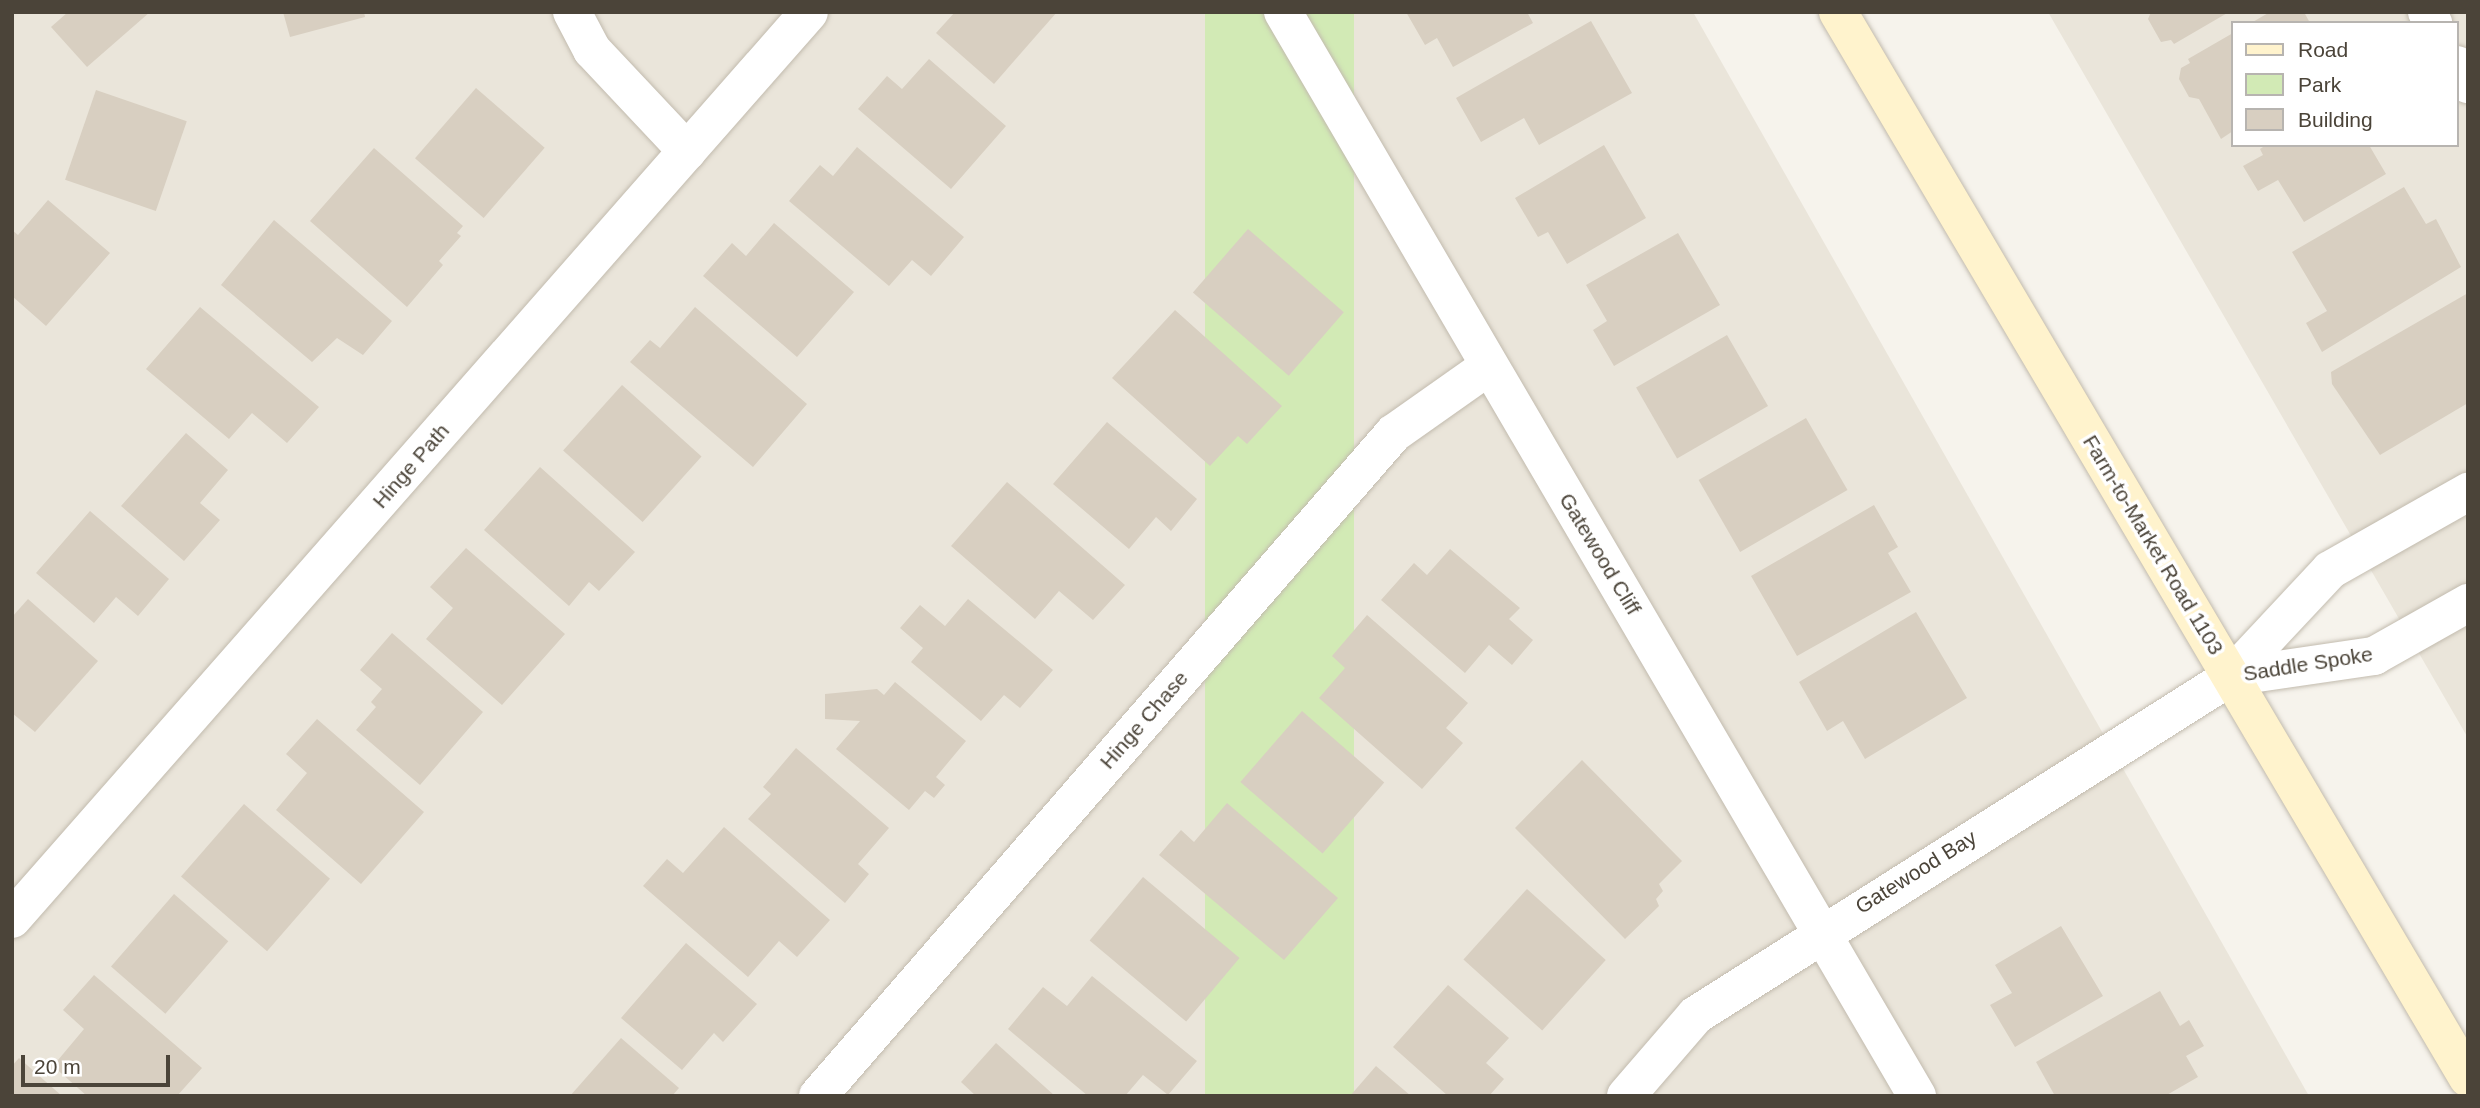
<!DOCTYPE html>
<style>
body{margin:0}
#map{position:relative;width:2480px;height:1108px;overflow:hidden;background:#f6f3ec;font-family:Helvetica,sans-serif}
div>[style]{position:absolute}
[style*='--x']{left:calc(var(--x)*1px);top:calc(var(--y)*1px);width:calc(var(--w)*1px);rotate:calc(var(--a)*1deg)}
.residential>*{inset:0;background:#eae5da}
.green>*{inset:0;background:#d2eab5;transform-origin:0 0}
.building>*{inset:0;background:#d8cfc1;transform-origin:0 0}
.roads{filter:drop-shadow(0 0 2px #c2bbae) drop-shadow(0 0 2px #c2bbae)}
.street>*{height:38px;margin:-19px;padding:0 19px;transform-origin:19px;border-radius:19px;background:#fff}
.secondary>*{height:38px;margin:-19px;padding:0 19px;transform-origin:19px;border-radius:19px;background:#fff3cd}
span{translate:-50% -50%;white-space:nowrap;text-align:center;line-height:1.15;-webkit-text-stroke:7px #fff;paint-order:stroke}
.street-label{font-size:21px;color:#4b4439}
.frame{position:absolute;inset:0;border:14px solid #4b4439;pointer-events:none}
.legend{position:absolute;left:2231px;top:21px;width:228px;height:126px;box-sizing:border-box;background:#fff;border:2px solid #b7b4b0;margin:0;padding:9px 12px;list-style:none;font-size:21px;color:#4b4439}
.legend li{display:flex;align-items:center;gap:14px;height:35px}
.legend b{width:35px;border:2px solid #b7b4b0}
.scale{position:absolute;left:21px;top:1055px;width:149px;height:32px;box-sizing:border-box;border:4px solid #4b4439;border-top:0;padding-left:9px;font-size:21px;line-height:24px;white-space:nowrap;color:#4b4439;-webkit-text-stroke:5px #fff;paint-order:stroke}
</style>
<div id="map">
<div class="residential">
<i style="clip-path:polygon(12px 12px,1693px 12px,2309px 1096px,12px 1096px)"></i>
<i style="clip-path:polygon(evenodd,2048px 12px,2468px 12px,2468px 738px,2048px 12px,2233px 23px,2457px 23px,2457px 145px,2233px 145px,2233px 23px)"></i>
</div>
<div class="green">
<i style="left:1205px;top:12px;width:149px;height:1443px"></i>
</div>
<div class="building">
<i style="clip-path:polygon(68px 12px,150px 12px,87px 67px,51px 27px)"></i>
<i style="clip-path:polygon(283px 12px,364px 12px,365px 17px,290px 37px)"></i>
<i style="clip-path:polygon(955px 12px,1057px 12px,994px 84px,936px 33px)"></i>
<i style="clip-path:polygon(1406px 12px,1527px 12px,1533px 23px,1453px 67px,1437px 38px,1425px 45px)"></i>
<i style="clip-path:polygon(2151px 12px,2229px 12px,2174px 44px,2171px 40px,2161px 42px,2148px 19px)"></i>
<i style="clip-path:polygon(2270px 12px,2304px 12px,2310px 23px,2251px 23px)"></i>
<i style="clip-path:polygon(1591px 21px,1632px 93px,1539px 145px,1524px 118px,1481px 142px,1456px 98px)"></i>
<i style="clip-path:polygon(2233px 33px,2233px 131px,2221px 139px,2199px 99px,2189px 97px,2179px 79px,2181px 68px,2190px 63px,2188px 59px)"></i>
<i style="clip-path:polygon(929px 59px,1006px 126px,951px 189px,858px 109px,887px 76px,902px 89px)"></i>
<i style="left:476px;top:88px;width:91px;height:93px;rotate:41deg"></i>
<i style="left:96px;top:90px;width:96px;height:95px;rotate:19deg"></i>
<i style="clip-path:polygon(1604px 145px,1646px 218px,1567px 264px,1548px 232px,1538px 237px,1515px 198px)"></i>
<i style="clip-path:polygon(2266px 145px,2369px 145px,2386px 174px,2304px 222px,2278px 180px,2258px 191px,2243px 166px,2263px 155px,2260px 149px)"></i>
<i style="clip-path:polygon(857px 147px,964px 237px,931px 276px,912px 260px,889px 286px,789px 201px,820px 165px,833px 176px)"></i>
<i style="clip-path:polygon(374px 148px,463px 226px,457px 233px,461px 236px,439px 261px,443px 265px,407px 307px,310px 221px)"></i>
<i style="clip-path:polygon(2404px 187px,2426px 224px,2436px 219px,2461px 267px,2322px 352px,2306px 323px,2327px 311px,2292px 252px)"></i>
<i style="clip-path:polygon(48px 200px,110px 253px,46px 326px,12px 296px,12px 230px,18px 235px)"></i>
<i style="clip-path:polygon(274px 220px,392px 321px,363px 355px,337px 338px,312px 362px,221px 285px)"></i>
<i style="clip-path:polygon(774px 223px,854px 292px,797px 357px,703px 276px,732px 243px,746px 256px)"></i>
<i style="left:1248px;top:229px;width:127px;height:84px;rotate:41deg"></i>
<i style="clip-path:polygon(1678px 233px,1720px 305px,1614px 366px,1593px 330px,1607px 321px,1586px 285px)"></i>
<i style="clip-path:polygon(2468px 293px,2468px 403px,2380px 455px,2332px 384px,2331px 372px)"></i>
<i style="clip-path:polygon(200px 307px,319px 407px,287px 443px,252px 413px,229px 439px,146px 369px)"></i>
<i style="clip-path:polygon(695px 307px,807px 404px,753px 467px,630px 362px,650px 340px,660px 348px)"></i>
<i style="clip-path:polygon(1175px 310px,1282px 406px,1247px 444px,1238px 436px,1210px 466px,1112px 378px)"></i>
<i style="left:1727px;top:335px;width:82px;height:105px;rotate:60deg"></i>
<i style="left:622px;top:385px;width:107px;height:88px;rotate:42deg"></i>
<i style="left:1806px;top:418px;width:83px;height:124px;rotate:60deg"></i>
<i style="clip-path:polygon(1107px 422px,1197px 499px,1171px 531px,1156px 517px,1129px 549px,1053px 484px)"></i>
<i style="clip-path:polygon(186px 433px,228px 470px,200px 503px,220px 520px,184px 561px,121px 506px)"></i>
<i style="clip-path:polygon(540px 467px,635px 552px,599px 591px,589px 582px,569px 606px,484px 530px)"></i>
<i style="clip-path:polygon(1007px 482px,1125px 585px,1093px 620px,1059px 591px,1035px 619px,951px 546px)"></i>
<i style="clip-path:polygon(1874px 505px,1898px 547px,1888px 553px,1911px 592px,1797px 656px,1751px 576px)"></i>
<i style="clip-path:polygon(90px 511px,169px 579px,138px 616px,116px 597px,94px 623px,36px 573px)"></i>
<i style="clip-path:polygon(466px 548px,565px 634px,502px 705px,426px 639px,453px 608px,430px 587px)"></i>
<i style="clip-path:polygon(1450px 549px,1520px 608px,1509px 619px,1533px 640px,1512px 665px,1489px 645px,1465px 673px,1381px 600px,1414px 563px,1427px 575px)"></i>
<i style="clip-path:polygon(28px 599px,98px 661px,35px 732px,12px 713px,12px 617px)"></i>
<i style="clip-path:polygon(968px 599px,1053px 670px,1020px 708px,1004px 695px,981px 721px,911px 662px,923px 648px,900px 628px,920px 605px,945px 626px)"></i>
<i style="clip-path:polygon(1916px 612px,1967px 698px,1865px 759px,1843px 721px,1827px 731px,1799px 682px)"></i>
<i style="clip-path:polygon(1367px 615px,1468px 703px,1446px 728px,1463px 743px,1422px 789px,1319px 698px,1345px 668px,1332px 656px)"></i>
<i style="clip-path:polygon(392px 633px,483px 712px,420px 785px,356px 730px,376px 707px,371px 702px,382px 689px,360px 670px)"></i>
<i style="clip-path:polygon(895px 682px,966px 741px,936px 777px,945px 785px,934px 798px,925px 791px,909px 810px,836px 749px,860px 721px,825px 719px,825px 694px,877px 689px,884px 695px)"></i>
<i style="left:1302px;top:711px;width:109px;height:94px;rotate:41deg"></i>
<i style="clip-path:polygon(317px 719px,424px 812px,361px 884px,276px 810px,307px 773px,286px 754px)"></i>
<i style="clip-path:polygon(796px 748px,889px 828px,858px 864px,869px 874px,845px 903px,748px 819px,771px 794px,763px 787px)"></i>
<i style="clip-path:polygon(1582px 760px,1682px 861px,1659px 884px,1663px 891px,1656px 899px,1659px 906px,1625px 939px,1515px 828px)"></i>
<i style="clip-path:polygon(1227px 803px,1338px 898px,1284px 960px,1159px 855px,1181px 830px,1194px 842px)"></i>
<i style="left:244px;top:804px;width:114px;height:96px;rotate:41deg"></i>
<i style="clip-path:polygon(724px 827px,830px 920px,797px 957px,779px 941px,748px 977px,643px 886px,667px 859px,683px 873px)"></i>
<i style="left:1143px;top:877px;width:126px;height:83px;rotate:40deg"></i>
<i style="left:1527px;top:889px;width:106px;height:95px;rotate:42deg"></i>
<i style="left:174px;top:894px;width:72px;height:96px;rotate:41deg"></i>
<i style="clip-path:polygon(2061px 926px,2103px 996px,2015px 1047px,1990px 1005px,2012px 993px,1995px 965px)"></i>
<i style="clip-path:polygon(686px 943px,757px 1004px,723px 1042px,714px 1033px,682px 1070px,621px 1018px)"></i>
<i style="clip-path:polygon(94px 975px,202px 1068px,177px 1096px,87px 1096px,53px 1066px,84px 1029px,63px 1010px)"></i>
<i style="clip-path:polygon(1092px 976px,1197px 1061px,1168px 1095px,1143px 1075px,1125px 1096px,1088px 1096px,1008px 1029px,1043px 987px,1067px 1006px)"></i>
<i style="clip-path:polygon(1448px 985px,1509px 1038px,1486px 1063px,1504px 1079px,1489px 1096px,1448px 1096px,1393px 1047px)"></i>
<i style="clip-path:polygon(2160px 991px,2180px 1026px,2189px 1020px,2204px 1046px,2186px 1056px,2198px 1077px,2165px 1096px,2055px 1096px,2036px 1062px)"></i>
<i style="clip-path:polygon(621px 1038px,679px 1088px,672px 1096px,570px 1096px)"></i>
<i style="clip-path:polygon(996px 1043px,1055px 1096px,976px 1096px,961px 1082px)"></i>
<i style="clip-path:polygon(19px 1058px,62px 1096px,12px 1096px,12px 1066px)"></i>
<i style="clip-path:polygon(1376px 1066px,1411px 1096px,1350px 1096px)"></i>
</div>
<div class="roads">
<div class="street">
<i style="--x:572;--y:12;--w:43;--a:62.2"></i>
<i style="--x:592;--y:50;--w:139;--a:46.8"></i>
<i style="--x:1283;--y:12;--w:1256;--a:59.68"></i>
<i style="--x:2427;--y:12;--w:13;--a:61"></i>
<i style="--x:2457;--y:65;--w:22;--a:60"></i>
<i style="--x:2230;--y:677;--w:146;--a:-8.3"></i>
<i style="--x:2374;--y:656;--w:108;--a:-29.4"></i>
<i style="--x:12;--y:919;--w:1207;--a:-48.69"></i>
<i style="--x:818;--y:1096;--w:878;--a:-49.02"></i>
<i style="--x:1394;--y:433;--w:116;--a:-35.2"></i>
<i style="--x:1626;--y:1096;--w:107;--a:-49.2"></i>
<i style="--x:1696;--y:1015;--w:632;--a:-32.33"></i>
<i style="--x:2230;--y:677;--w:146;--a:-46.9"></i>
<i style="--x:2330;--y:570;--w:159;--a:-29.5"></i>
</div>
<div class="secondary">
<i style="--x:1838;--y:12;--w:1238;--a:59.42"></i>
</div>
</div>
<div class="street-label">
<span style="left:411px;top:466px;rotate:-49deg">Hinge Path</span>
<span style="left:2153px;top:545px;rotate:59deg">Farm-to-Market Road 1103</span>
<span style="left:1600px;top:554px;rotate:59deg">Gatewood Cliff</span>
<span style="left:2308px;top:664px;rotate:-9deg">Saddle Spoke</span>
<span style="left:1144px;top:720px;rotate:-49deg">Hinge Chase</span>
<span style="left:1916px;top:872px;rotate:-32deg">Gatewood Bay</span>
</div>
<div class="frame"></div>
<ul class="legend">
<li><b style="height:9px;background:#fff3cd"></b>Road</li>
<li><b style="height:19px;background:#d2eab5"></b>Park</li>
<li><b style="height:19px;background:#d8cfc1"></b>Building</li>
</ul>
<div class="scale">20 m</div>
</div>
